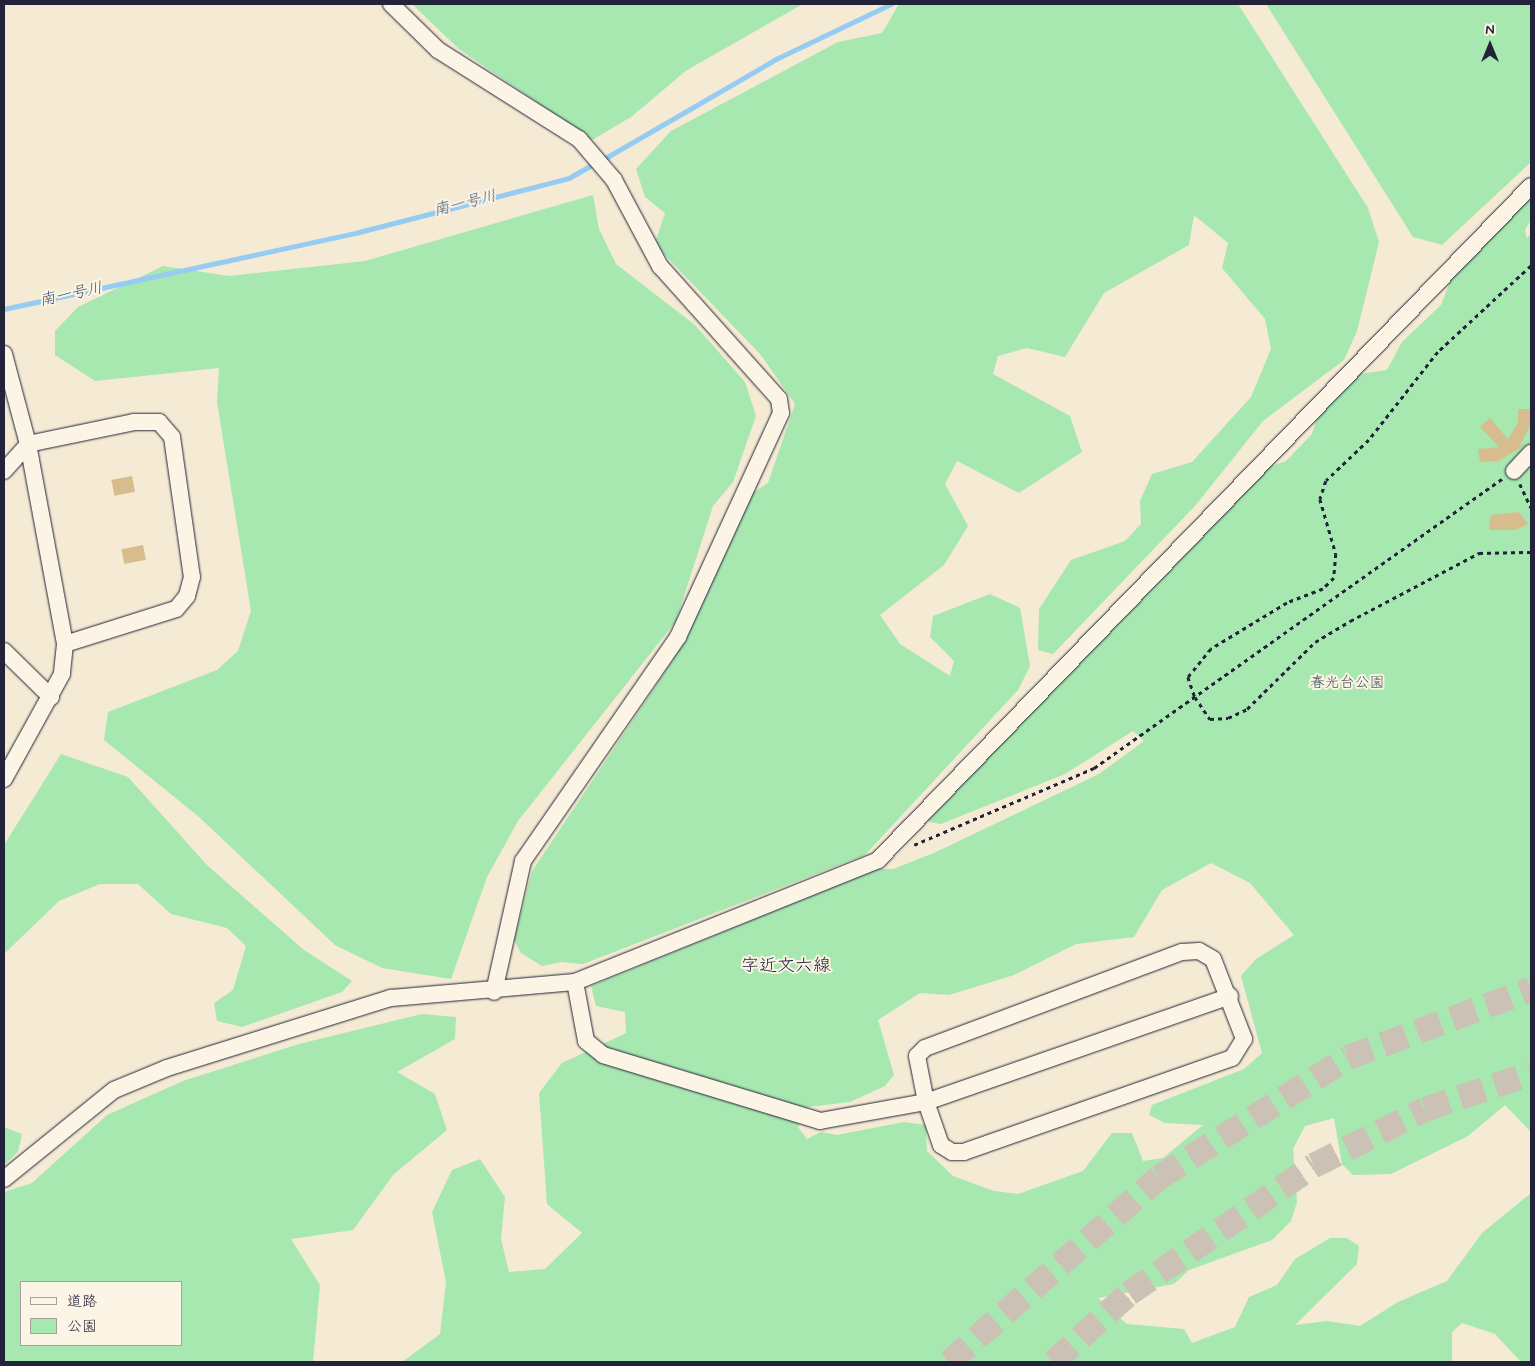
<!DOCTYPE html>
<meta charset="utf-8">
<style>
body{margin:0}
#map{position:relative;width:1535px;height:1366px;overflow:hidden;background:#f5ead3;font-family:Mynerve,"Klee One",sans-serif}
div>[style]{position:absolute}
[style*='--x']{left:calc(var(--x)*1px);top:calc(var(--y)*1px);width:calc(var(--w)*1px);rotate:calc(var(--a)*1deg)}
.green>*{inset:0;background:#a7e7b0}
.stream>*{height:4.5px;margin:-2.25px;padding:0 2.25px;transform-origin:2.25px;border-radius:2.25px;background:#96ccf4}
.building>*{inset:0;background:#d7bd8d;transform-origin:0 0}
.highway-tunnel>*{height:25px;margin-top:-12.5px;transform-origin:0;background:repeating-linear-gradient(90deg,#cbc2b5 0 25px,transparent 0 37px)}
.path>*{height:2.5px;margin-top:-1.25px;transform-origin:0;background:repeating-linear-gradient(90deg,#22223b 0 4px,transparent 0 8px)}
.roads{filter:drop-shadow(0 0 1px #22223b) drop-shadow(0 0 1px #22223b)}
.minor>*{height:16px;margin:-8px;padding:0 8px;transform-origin:8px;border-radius:8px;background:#fcf5e5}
span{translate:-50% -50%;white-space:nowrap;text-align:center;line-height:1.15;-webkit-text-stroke:4px #fcf5e5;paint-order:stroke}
.park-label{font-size:15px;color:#435358}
.water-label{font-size:16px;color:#455572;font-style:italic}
.quarter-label{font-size:18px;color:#22223b}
.frame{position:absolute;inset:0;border:5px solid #22223b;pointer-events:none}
.legend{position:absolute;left:20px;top:1281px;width:162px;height:65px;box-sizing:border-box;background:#fcf5e5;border:1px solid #a5a1a1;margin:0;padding:6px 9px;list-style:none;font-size:15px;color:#22223b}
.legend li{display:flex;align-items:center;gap:10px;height:25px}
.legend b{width:25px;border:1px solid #a5a1a1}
.north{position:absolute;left:1465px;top:20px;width:50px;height:50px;-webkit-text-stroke:4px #fcf5e5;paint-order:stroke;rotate:0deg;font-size:14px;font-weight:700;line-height:20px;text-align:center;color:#22223b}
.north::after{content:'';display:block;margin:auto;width:18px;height:22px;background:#22223b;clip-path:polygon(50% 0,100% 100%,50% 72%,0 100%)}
</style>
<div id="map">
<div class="green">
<i style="clip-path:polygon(412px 4px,803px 4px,687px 70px,631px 117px,592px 140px,459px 49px)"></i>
<i style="clip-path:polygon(899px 4px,1238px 4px,1368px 208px,1379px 242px,1357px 331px,1344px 360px,1263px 421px,1195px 506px,1053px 654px,1038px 650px,1039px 609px,1071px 560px,1125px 541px,1141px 524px,1140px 501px,1152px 474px,1192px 462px,1251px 397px,1271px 349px,1265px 319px,1222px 268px,1228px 243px,1194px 215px,1189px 245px,1104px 293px,1065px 357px,1027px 348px,998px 356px,993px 374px,1070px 416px,1082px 452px,1019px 493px,957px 461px,945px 484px,968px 526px,944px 565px,880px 615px,900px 644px,950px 676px,954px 661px,930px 637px,933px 616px,990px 594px,1020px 608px,1030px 666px,1018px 690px,865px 855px,583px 964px,561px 962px,542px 966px,521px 953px,514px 940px,532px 871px,671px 663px,752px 493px,768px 483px,795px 404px,760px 354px,661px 251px,656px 240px,665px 213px,645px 197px,636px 169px,671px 131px,838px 42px,882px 33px)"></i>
<i style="clip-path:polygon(1266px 4px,1531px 4px,1531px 162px,1442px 245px,1413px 237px)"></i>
<i style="clip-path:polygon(evenodd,1531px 194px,1531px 220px,1525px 230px,1527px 238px,1531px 234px,1531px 1132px,1505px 1105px,1468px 1136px,1391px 1174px,1353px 1175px,1342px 1164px,1334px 1118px,1305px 1126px,1293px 1149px,1297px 1202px,1291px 1221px,1272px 1240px,1189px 1270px,1174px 1284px,1098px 1298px,1127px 1324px,1184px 1329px,1192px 1343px,1235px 1327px,1249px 1297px,1277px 1285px,1295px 1259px,1330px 1238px,1347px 1238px,1359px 1246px,1357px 1264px,1295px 1325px,1327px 1321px,1360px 1326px,1398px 1302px,1447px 1281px,1482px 1233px,1531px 1193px,1531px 1362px,1521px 1362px,1495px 1334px,1462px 1323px,1452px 1332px,1452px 1362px,402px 1362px,440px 1334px,446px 1282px,432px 1212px,452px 1170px,480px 1159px,505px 1197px,501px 1239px,509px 1272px,545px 1269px,582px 1233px,547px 1204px,539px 1093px,562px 1063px,626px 1033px,625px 1012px,596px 1006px,591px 986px,876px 869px,893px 869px,934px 853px,1099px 774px,1144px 741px,1133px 731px,1065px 774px,941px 824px,929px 822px,927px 817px,1266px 468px,1286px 461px,1312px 434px,1317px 417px,1359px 374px,1387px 370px,1402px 342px,1441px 305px,1451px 279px,1531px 194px,1211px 863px,1250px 883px,1294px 935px,1256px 959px,1241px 976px,1262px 1053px,1244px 1069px,1152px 1105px,1149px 1115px,1165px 1123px,1203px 1125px,1163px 1158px,1143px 1161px,1132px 1133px,1112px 1133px,1083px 1171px,1018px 1194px,994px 1191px,953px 1176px,927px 1151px,926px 1125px,904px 1122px,837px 1135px,821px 1132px,807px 1139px,798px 1127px,808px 1107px,850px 1102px,885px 1086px,894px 1075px,878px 1020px,920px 993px,949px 995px,1014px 975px,1076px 944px,1134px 937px,1162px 890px,1211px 863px)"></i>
<i style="clip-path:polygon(593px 195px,599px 229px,616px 264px,695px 325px,745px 382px,756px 416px,733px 482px,713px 506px,676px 621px,518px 821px,487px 877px,451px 979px,382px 968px,335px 945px,199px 817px,104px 740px,108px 712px,217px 670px,238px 651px,251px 611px,217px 402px,219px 368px,95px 381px,55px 355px,55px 331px,78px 307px,163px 266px,229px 276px,365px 261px)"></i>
<i style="clip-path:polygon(61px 754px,128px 777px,207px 865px,304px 950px,352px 981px,342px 992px,242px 1027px,217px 1021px,214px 1003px,233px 990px,246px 946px,227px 928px,171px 914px,138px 884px,100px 884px,59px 901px,4px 954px,4px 845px)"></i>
<i style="clip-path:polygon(evenodd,422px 1014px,456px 1017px,455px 1039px,397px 1072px,435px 1094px,447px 1130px,393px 1175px,353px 1230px,291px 1239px,320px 1285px,313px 1362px,4px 1362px,4px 1192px,32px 1183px,107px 1115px,183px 1081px,299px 1044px,422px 1014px,21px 1282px,181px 1282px,181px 1345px,21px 1345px,21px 1282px)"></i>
<i style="clip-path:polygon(4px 1127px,22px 1134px,18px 1152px,4px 1165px)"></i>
</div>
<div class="stream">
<i style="--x:602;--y:160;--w:201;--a:-30.1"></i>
<i style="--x:776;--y:59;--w:127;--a:-25.6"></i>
<i style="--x:4;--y:309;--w:363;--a:-12.2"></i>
<i style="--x:359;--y:232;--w:217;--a:-14.4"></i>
<i style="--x:569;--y:178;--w:30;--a:-30"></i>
</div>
<div class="building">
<i style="clip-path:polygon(1518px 409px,1531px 409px,1531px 424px,1520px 445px,1526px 444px,1499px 461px,1480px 462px,1478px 449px,1499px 447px,1480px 427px,1490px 418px,1508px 439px,1518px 422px)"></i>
<i style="left:132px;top:476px;width:16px;height:21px;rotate:79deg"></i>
<i style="clip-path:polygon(1519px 512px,1528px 524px,1515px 530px,1489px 530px,1491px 515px)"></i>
<i style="left:143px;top:545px;width:15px;height:22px;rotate:79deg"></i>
</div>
<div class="highway-tunnel">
<i style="--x:949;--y:1362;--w:280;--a:-41.4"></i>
<i style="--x:1159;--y:1177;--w:224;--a:-32.4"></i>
<i style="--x:1348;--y:1057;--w:195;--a:-20.4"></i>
<i style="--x:1053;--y:1362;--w:103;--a:-42.2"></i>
<i style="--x:1129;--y:1293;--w:225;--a:-34.7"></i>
<i style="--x:1314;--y:1165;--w:124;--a:-26.8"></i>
<i style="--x:1425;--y:1109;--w:112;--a:-18.8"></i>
</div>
<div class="path">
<i style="--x:1531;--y:266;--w:127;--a:137.2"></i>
<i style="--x:1438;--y:352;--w:112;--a:128.1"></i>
<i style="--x:1369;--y:440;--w:59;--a:136.4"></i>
<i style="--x:1326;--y:481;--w:19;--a:108"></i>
<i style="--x:1320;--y:499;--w:57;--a:73.8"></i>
<i style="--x:1336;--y:554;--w:24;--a:95"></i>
<i style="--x:1334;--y:578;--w:16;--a:135"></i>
<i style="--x:1323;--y:589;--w:39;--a:159"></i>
<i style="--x:1287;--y:603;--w:89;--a:148.8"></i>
<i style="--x:1211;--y:649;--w:36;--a:129"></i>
<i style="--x:1188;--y:677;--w:21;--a:71"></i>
<i style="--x:1195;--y:697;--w:27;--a:56"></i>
<i style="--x:1210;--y:719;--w:18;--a:-3"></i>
<i style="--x:1228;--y:718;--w:21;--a:-25"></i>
<i style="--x:1247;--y:709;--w:95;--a:-44.6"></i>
<i style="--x:1315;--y:642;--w:41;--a:-31"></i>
<i style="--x:1350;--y:621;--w:146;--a:-27.8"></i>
<i style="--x:1479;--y:553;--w:52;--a:-1.1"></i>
<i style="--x:1520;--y:484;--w:26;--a:65"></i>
<i style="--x:914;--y:845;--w:196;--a:-23.2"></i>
<i style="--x:1094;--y:768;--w:501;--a:-35.34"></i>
</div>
<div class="roads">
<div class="minor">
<i style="--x:391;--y:4;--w:66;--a:44.4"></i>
<i style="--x:438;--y:50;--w:167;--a:32.3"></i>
<i style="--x:579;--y:139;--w:54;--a:49.5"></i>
<i style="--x:614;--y:180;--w:98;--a:61.9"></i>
<i style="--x:660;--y:266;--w:178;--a:48.2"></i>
<i style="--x:779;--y:399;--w:14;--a:82"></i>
<i style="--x:781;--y:413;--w:247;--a:114.7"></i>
<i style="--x:678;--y:637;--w:272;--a:124.7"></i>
<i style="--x:523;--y:861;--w:134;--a:102.5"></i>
<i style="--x:4;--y:354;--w:93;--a:75.1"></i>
<i style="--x:28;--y:444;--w:203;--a:79.5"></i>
<i style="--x:65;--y:644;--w:30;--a:96"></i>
<i style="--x:62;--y:674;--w:120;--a:118.9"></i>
<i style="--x:4;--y:471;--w:36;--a:-48"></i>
<i style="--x:28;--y:444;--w:108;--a:-11.7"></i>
<i style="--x:134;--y:422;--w:25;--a:0"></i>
<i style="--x:159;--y:422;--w:20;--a:49"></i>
<i style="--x:172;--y:437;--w:141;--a:81.9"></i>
<i style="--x:192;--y:577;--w:20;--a:105"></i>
<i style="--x:187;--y:596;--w:17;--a:130"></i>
<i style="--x:176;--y:609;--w:116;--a:162.5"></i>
<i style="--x:1514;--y:471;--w:25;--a:-47"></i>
<i style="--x:4;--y:651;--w:66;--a:44.4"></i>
<i style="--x:1199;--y:951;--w:16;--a:30"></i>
<i style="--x:1213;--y:959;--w:86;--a:68.8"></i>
<i style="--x:1244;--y:1039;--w:22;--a:122"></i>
<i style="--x:1232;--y:1058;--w:284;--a:160.7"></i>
<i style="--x:964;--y:1152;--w:12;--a:180"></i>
<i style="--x:952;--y:1152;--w:13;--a:-148"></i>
<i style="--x:941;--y:1145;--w:46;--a:-109.2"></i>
<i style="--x:926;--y:1102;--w:47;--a:-101.1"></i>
<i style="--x:917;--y:1056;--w:11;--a:-45"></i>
<i style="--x:925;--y:1048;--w:274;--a:-20.5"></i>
<i style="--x:1182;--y:952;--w:17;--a:-3"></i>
<i style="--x:575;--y:982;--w:60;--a:79.4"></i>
<i style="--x:586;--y:1041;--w:22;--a:39"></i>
<i style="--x:603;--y:1055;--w:227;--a:16.9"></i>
<i style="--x:820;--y:1121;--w:108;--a:-10.2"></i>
<i style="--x:926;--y:1102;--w:322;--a:-19.2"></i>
<i style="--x:4;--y:1179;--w:141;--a:-39"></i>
<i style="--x:114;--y:1090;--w:57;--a:-22.5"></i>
<i style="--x:167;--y:1068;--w:235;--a:-17.4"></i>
<i style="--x:391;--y:998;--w:185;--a:-5"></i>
<i style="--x:575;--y:982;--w:327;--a:-21.9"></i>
<i style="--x:878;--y:860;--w:938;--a:-45.91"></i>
</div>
</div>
<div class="park-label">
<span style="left:1347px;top:684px">春光台公園</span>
</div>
<div class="water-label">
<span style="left:465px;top:204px;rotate:-14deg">南一号川</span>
<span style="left:71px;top:295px;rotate:-12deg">南一号川</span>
</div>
<div class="quarter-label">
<span style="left:786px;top:966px">字近文六線</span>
</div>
<div class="frame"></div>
<ul class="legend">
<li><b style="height:6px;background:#fcf5e5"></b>道路</li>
<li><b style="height:14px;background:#a7e7b0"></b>公園</li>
</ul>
<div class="north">N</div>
</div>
